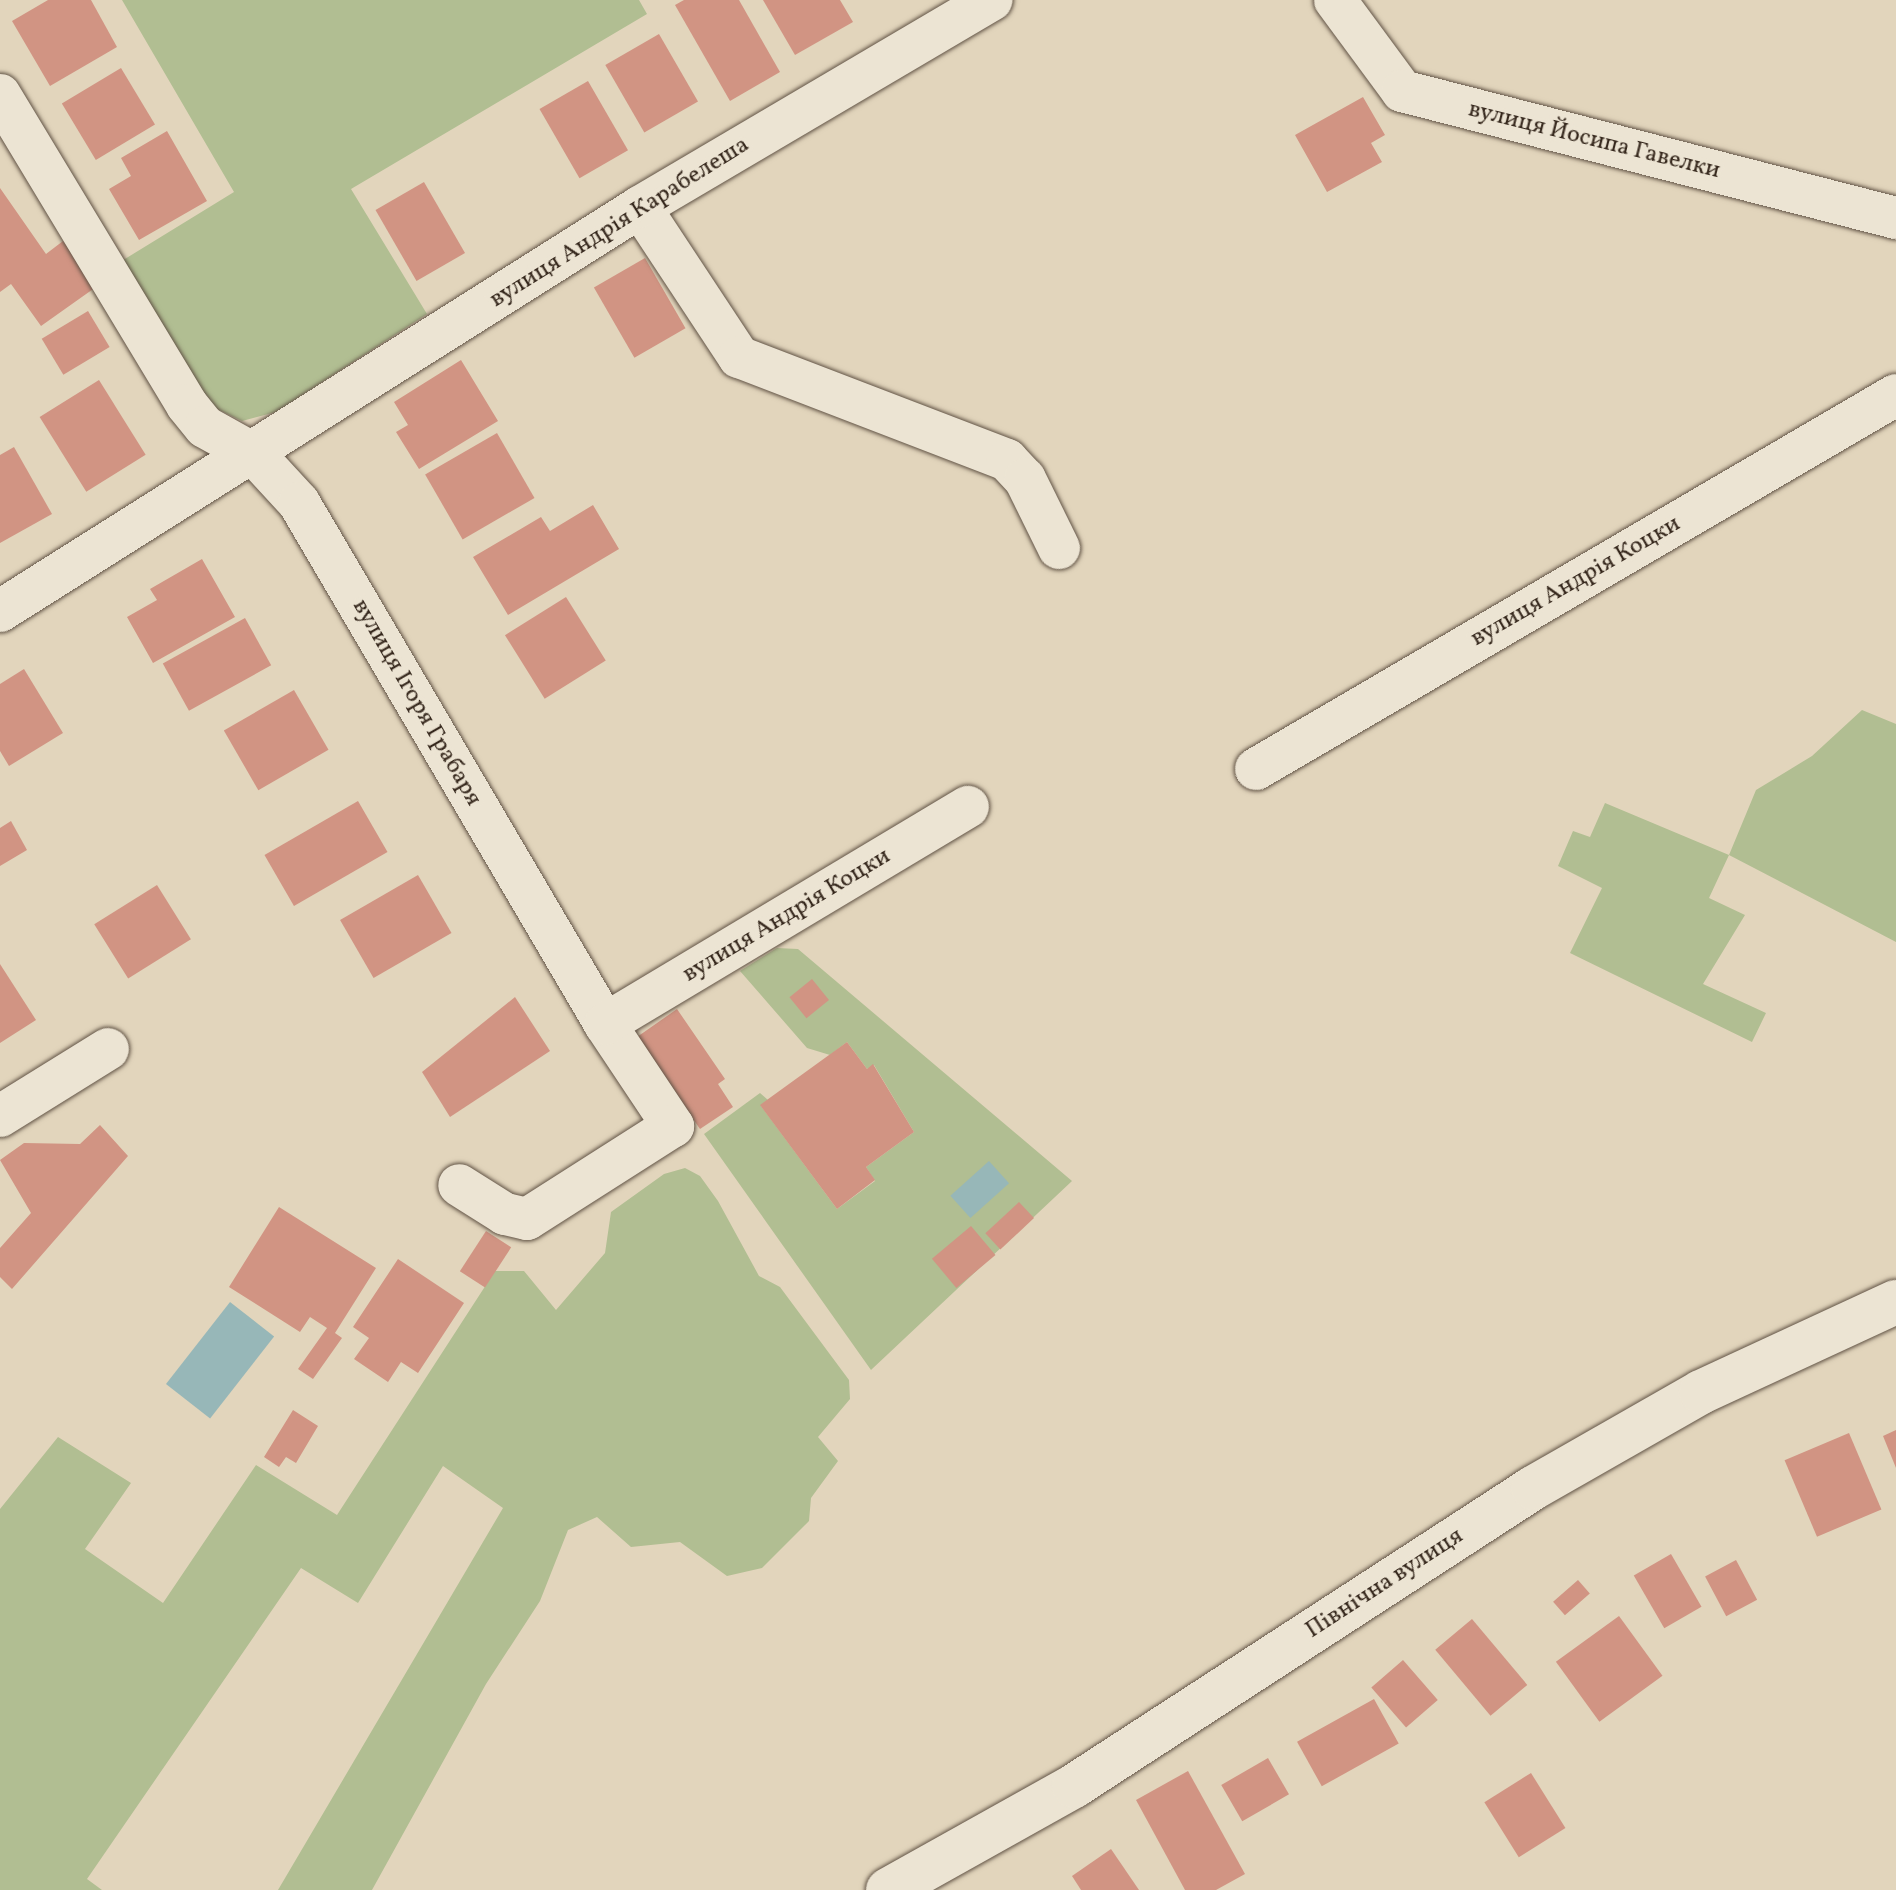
<!DOCTYPE html>
<meta charset="utf-8">
<style>
body{margin:0}
#map{position:relative;width:1896px;height:1890px;overflow:hidden;background:#e2d5bc;font-family:Vollkorn,serif}
div>[style]{position:absolute}
[style*='--x']{left:calc(var(--x)*1px);top:calc(var(--y)*1px);width:calc(var(--w)*1px);rotate:calc(var(--a)*1deg)}
.green>*{inset:0;background:#b1be92}
.water>*{inset:0;background:#97b7b8;transform-origin:0 0}
.building>*{inset:0;background:#d19483;transform-origin:0 0}
.roads{filter:drop-shadow(0 0 2px #615345) drop-shadow(0 0 2px #615345)}
.minor>*{height:42px;margin:-21px;padding:0 21px;transform-origin:21px;border-radius:21px;background:#ece4d3}
.tertiary>*{height:44px;margin:-22px;padding:0 22px;transform-origin:22px;border-radius:22px;background:#ece4d3}
span{translate:-50% -50%;white-space:nowrap;text-align:center;line-height:1.15;-webkit-text-stroke:8px #ece4d3;paint-order:stroke}
.street-label{font-size:24px;color:#36281d}
</style>
<div id="map">
<div class="green">
<i style="clip-path:polygon(122px 0,639px 0,647px 14px,351px 189px,427px 314px,276px 412px,242px 421px,207px 404px,120px 262px,234px 192px)"></i>
<i style="clip-path:polygon(1862px 710px,1896px 724px,1896px 942px,1729px 855px,1709px 898px,1745px 915px,1703px 984px,1766px 1013px,1752px 1042px,1570px 953px,1602px 888px,1558px 866px,1573px 831px,1590px 837px,1605px 803px,1729px 855px,1756px 790px,1812px 756px)"></i>
<i style="clip-path:polygon(777px 948px,798px 949px,1072px 1181px,871px 1370px,704px 1134px,760px 1093px,768px 1100px,761px 1106px,837px 1209px,875px 1181px,866px 1167px,914px 1132px,874px 1065px,867px 1069px,847px 1042px,830px 1055px,807px 1048px,740px 971px)"></i>
<i style="clip-path:polygon(685px 1168px,700px 1176px,718px 1201px,759px 1276px,780px 1287px,849px 1380px,850px 1399px,818px 1437px,838px 1461px,811px 1498px,809px 1521px,762px 1568px,727px 1576px,680px 1542px,631px 1547px,597px 1517px,568px 1530px,540px 1601px,486px 1684px,372px 1890px,278px 1890px,503px 1508px,443px 1466px,358px 1603px,301px 1568px,87px 1879px,102px 1890px,0 1890px,0 1509px,58px 1437px,131px 1483px,85px 1549px,163px 1603px,256px 1465px,337px 1515px,495px 1271px,524px 1271px,556px 1310px,605px 1253px,611px 1212px,664px 1174px)"></i>
</div>
<div class="water">
<i style="left:989px;top:1161px;width:30px;height:52px;rotate:48deg"></i>
<i style="left:230px;top:1302px;width:56px;height:104px;rotate:38deg"></i>
</div>
<div class="building">
<i style="clip-path:polygon(48px 0,91px 0,117px 47px,50px 86px,12px 21px)"></i>
<i style="clip-path:polygon(684px 0,739px 0,780px 72px,730px 101px,675px 5px)"></i>
<i style="clip-path:polygon(763px 0,840px 0,853px 22px,795px 55px)"></i>
<i style="left:659px;top:34px;width:78px;height:62px;rotate:60deg"></i>
<i style="left:121px;top:68px;width:66px;height:69px;rotate:59deg"></i>
<i style="left:588px;top:81px;width:80px;height:56px;rotate:60deg"></i>
<i style="clip-path:polygon(1363px 97px,1385px 135px,1371px 143px,1382px 162px,1327px 192px,1295px 135px)"></i>
<i style="clip-path:polygon(167px 131px,207px 201px,139px 240px,109px 189px,131px 176px,121px 158px)"></i>
<i style="left:424px;top:182px;width:82px;height:56px;rotate:60deg"></i>
<i style="clip-path:polygon(0 188px,46px 254px,63px 241px,96px 287px,41px 326px,11px 284px,0 292px)"></i>
<i style="left:645px;top:258px;width:81px;height:59px;rotate:60deg"></i>
<i style="left:88px;top:311px;width:42px;height:54px;rotate:59deg"></i>
<i style="clip-path:polygon(461px 360px,498px 421px,419px 469px,396px 432px,408px 425px,394px 402px)"></i>
<i style="left:99px;top:380px;width:88px;height:70px;rotate:58deg"></i>
<i style="left:497px;top:433px;width:75px;height:83px;rotate:60deg"></i>
<i style="clip-path:polygon(14px 447px,52px 514px,0 543px,0 455px)"></i>
<i style="clip-path:polygon(593px 505px,619px 549px,508px 615px,473px 557px,541px 517px,550px 531px)"></i>
<i style="clip-path:polygon(202px 559px,235px 617px,153px 663px,127px 617px,157px 600px,150px 589px)"></i>
<i style="left:566px;top:597px;width:75px;height:72px;rotate:58deg"></i>
<i style="left:245px;top:618px;width:54px;height:94px;rotate:61deg"></i>
<i style="clip-path:polygon(24px 669px,63px 733px,9px 766px,0 751px,0 684px)"></i>
<i style="left:294px;top:690px;width:69px;height:81px;rotate:60deg"></i>
<i style="left:358px;top:801px;width:59px;height:108px;rotate:60deg"></i>
<i style="clip-path:polygon(11px 821px,27px 850px,0 866px,0 828px)"></i>
<i style="left:418px;top:875px;width:67px;height:90px;rotate:60deg"></i>
<i style="left:157px;top:885px;width:64px;height:74px;rotate:58deg"></i>
<i style="clip-path:polygon(0 964px,36px 1020px,0 1043px)"></i>
<i style="left:812px;top:979px;width:27px;height:29px;rotate:51deg"></i>
<i style="clip-path:polygon(515px 997px,550px 1051px,450px 1117px,422px 1072px)"></i>
<i style="clip-path:polygon(677px 1009px,725px 1079px,718px 1084px,733px 1107px,700px 1129px,637px 1037px)"></i>
<i style="clip-path:polygon(847px 1042px,867px 1069px,873px 1064px,914px 1132px,866px 1167px,875px 1180px,837px 1209px,760px 1105px)"></i>
<i style="clip-path:polygon(100px 1125px,128px 1156px,12px 1289px,0 1277px,0 1248px,31px 1213px,0 1160px,24px 1143px,80px 1144px)"></i>
<i style="left:1019px;top:1202px;width:22px;height:46px;rotate:47deg"></i>
<i style="clip-path:polygon(279px 1207px,376px 1268px,335px 1333px,342px 1338px,313px 1379px,298px 1369px,327px 1328px,310px 1317px,300px 1332px,229px 1287px)"></i>
<i style="left:971px;top:1226px;width:38px;height:51px;rotate:50deg"></i>
<i style="left:486px;top:1231px;width:30px;height:48px;rotate:33deg"></i>
<i style="clip-path:polygon(398px 1259px,464px 1303px,418px 1373px,401px 1362px,388px 1382px,354px 1359px,369px 1338px,353px 1327px)"></i>
<i style="clip-path:polygon(293px 1410px,318px 1426px,296px 1463px,286px 1457px,279px 1467px,264px 1457px)"></i>
<i style="clip-path:polygon(1896px 1430px,1896px 1468px,1883px 1436px)"></i>
<i style="left:1849px;top:1433px;width:83px;height:70px;rotate:67deg"></i>
<i style="left:1671px;top:1554px;width:61px;height:43px;rotate:60deg"></i>
<i style="left:1736px;top:1560px;width:45px;height:35px;rotate:62deg"></i>
<i style="left:1578px;top:1580px;width:18px;height:33px;rotate:49deg"></i>
<i style="left:1619px;top:1616px;width:74px;height:78px;rotate:54deg"></i>
<i style="left:1472px;top:1619px;width:86px;height:48px;rotate:50deg"></i>
<i style="left:1403px;top:1660px;width:53px;height:42px;rotate:49deg"></i>
<i style="left:1374px;top:1699px;width:51px;height:88px;rotate:61deg"></i>
<i style="left:1268px;top:1758px;width:42px;height:54px;rotate:60deg"></i>
<i style="clip-path:polygon(1188px 1771px,1245px 1874px,1216px 1890px,1185px 1890px,1136px 1800px)"></i>
<i style="left:1531px;top:1773px;width:65px;height:55px;rotate:58deg"></i>
<i style="clip-path:polygon(1111px 1849px,1139px 1890px,1081px 1890px,1072px 1876px)"></i>
</div>
<div class="roads">
<div class="minor">
<i style="--x:1335;--y:0;--w:113;--a:53.6"></i>
<i style="--x:1402;--y:91;--w:510;--a:14.42"></i>
<i style="--x:0;--y:95;--w:362;--a:58.9"></i>
<i style="--x:187;--y:405;--w:28;--a:51"></i>
<i style="--x:205;--y:427;--w:56;--a:28.9"></i>
<i style="--x:254;--y:454;--w:67;--a:47.4"></i>
<i style="--x:299;--y:503;--w:604;--a:59.57"></i>
<i style="--x:605;--y:1024;--w:123;--a:56.3"></i>
<i style="--x:673;--y:1126;--w:173;--a:147.5"></i>
<i style="--x:527;--y:1219;--w:23;--a:-167"></i>
<i style="--x:505;--y:1214;--w:54;--a:-147.8"></i>
<i style="--x:640;--y:207;--w:180;--a:56.6"></i>
<i style="--x:739;--y:357;--w:287;--a:21"></i>
<i style="--x:1007;--y:460;--w:26;--a:47"></i>
<i style="--x:1025;--y:479;--w:77;--a:63.8"></i>
<i style="--x:0;--y:611;--w:757;--a:-32.26"></i>
<i style="--x:640;--y:207;--w:408;--a:-30.5"></i>
<i style="--x:1256;--y:769;--w:741;--a:-30.3"></i>
<i style="--x:605;--y:1024;--w:423;--a:-30.9"></i>
<i style="--x:0;--y:1116;--w:127;--a:-31.8"></i>
</div>
<div class="tertiary">
<i style="--x:888;--y:1890;--w:213;--a:-29.2"></i>
<i style="--x:1074;--y:1786;--w:547;--a:-32.99"></i>
<i style="--x:1533;--y:1488;--w:193;--a:-29.7"></i>
<i style="--x:1701;--y:1392;--w:215;--a:-24.8"></i>
</div>
</div>
<div class="street-label">
<span style="left:1594px;top:141px;rotate:14deg">вулиця Йосипа Гавелки</span>
<span style="left:620px;top:223px;rotate:-32deg">вулиця Андрія Карабелеша</span>
<span style="left:1576px;top:582px;rotate:-30deg">вулиця Андрія Коцки</span>
<span style="left:416px;top:703px;rotate:60deg">вулиця Ігоря Грабаря</span>
<span style="left:787px;top:916px;rotate:-31deg">вулиця Андрія Коцки</span>
<span style="left:1385px;top:1584px;rotate:-33deg">Північна вулиця</span>
</div>
</div>
